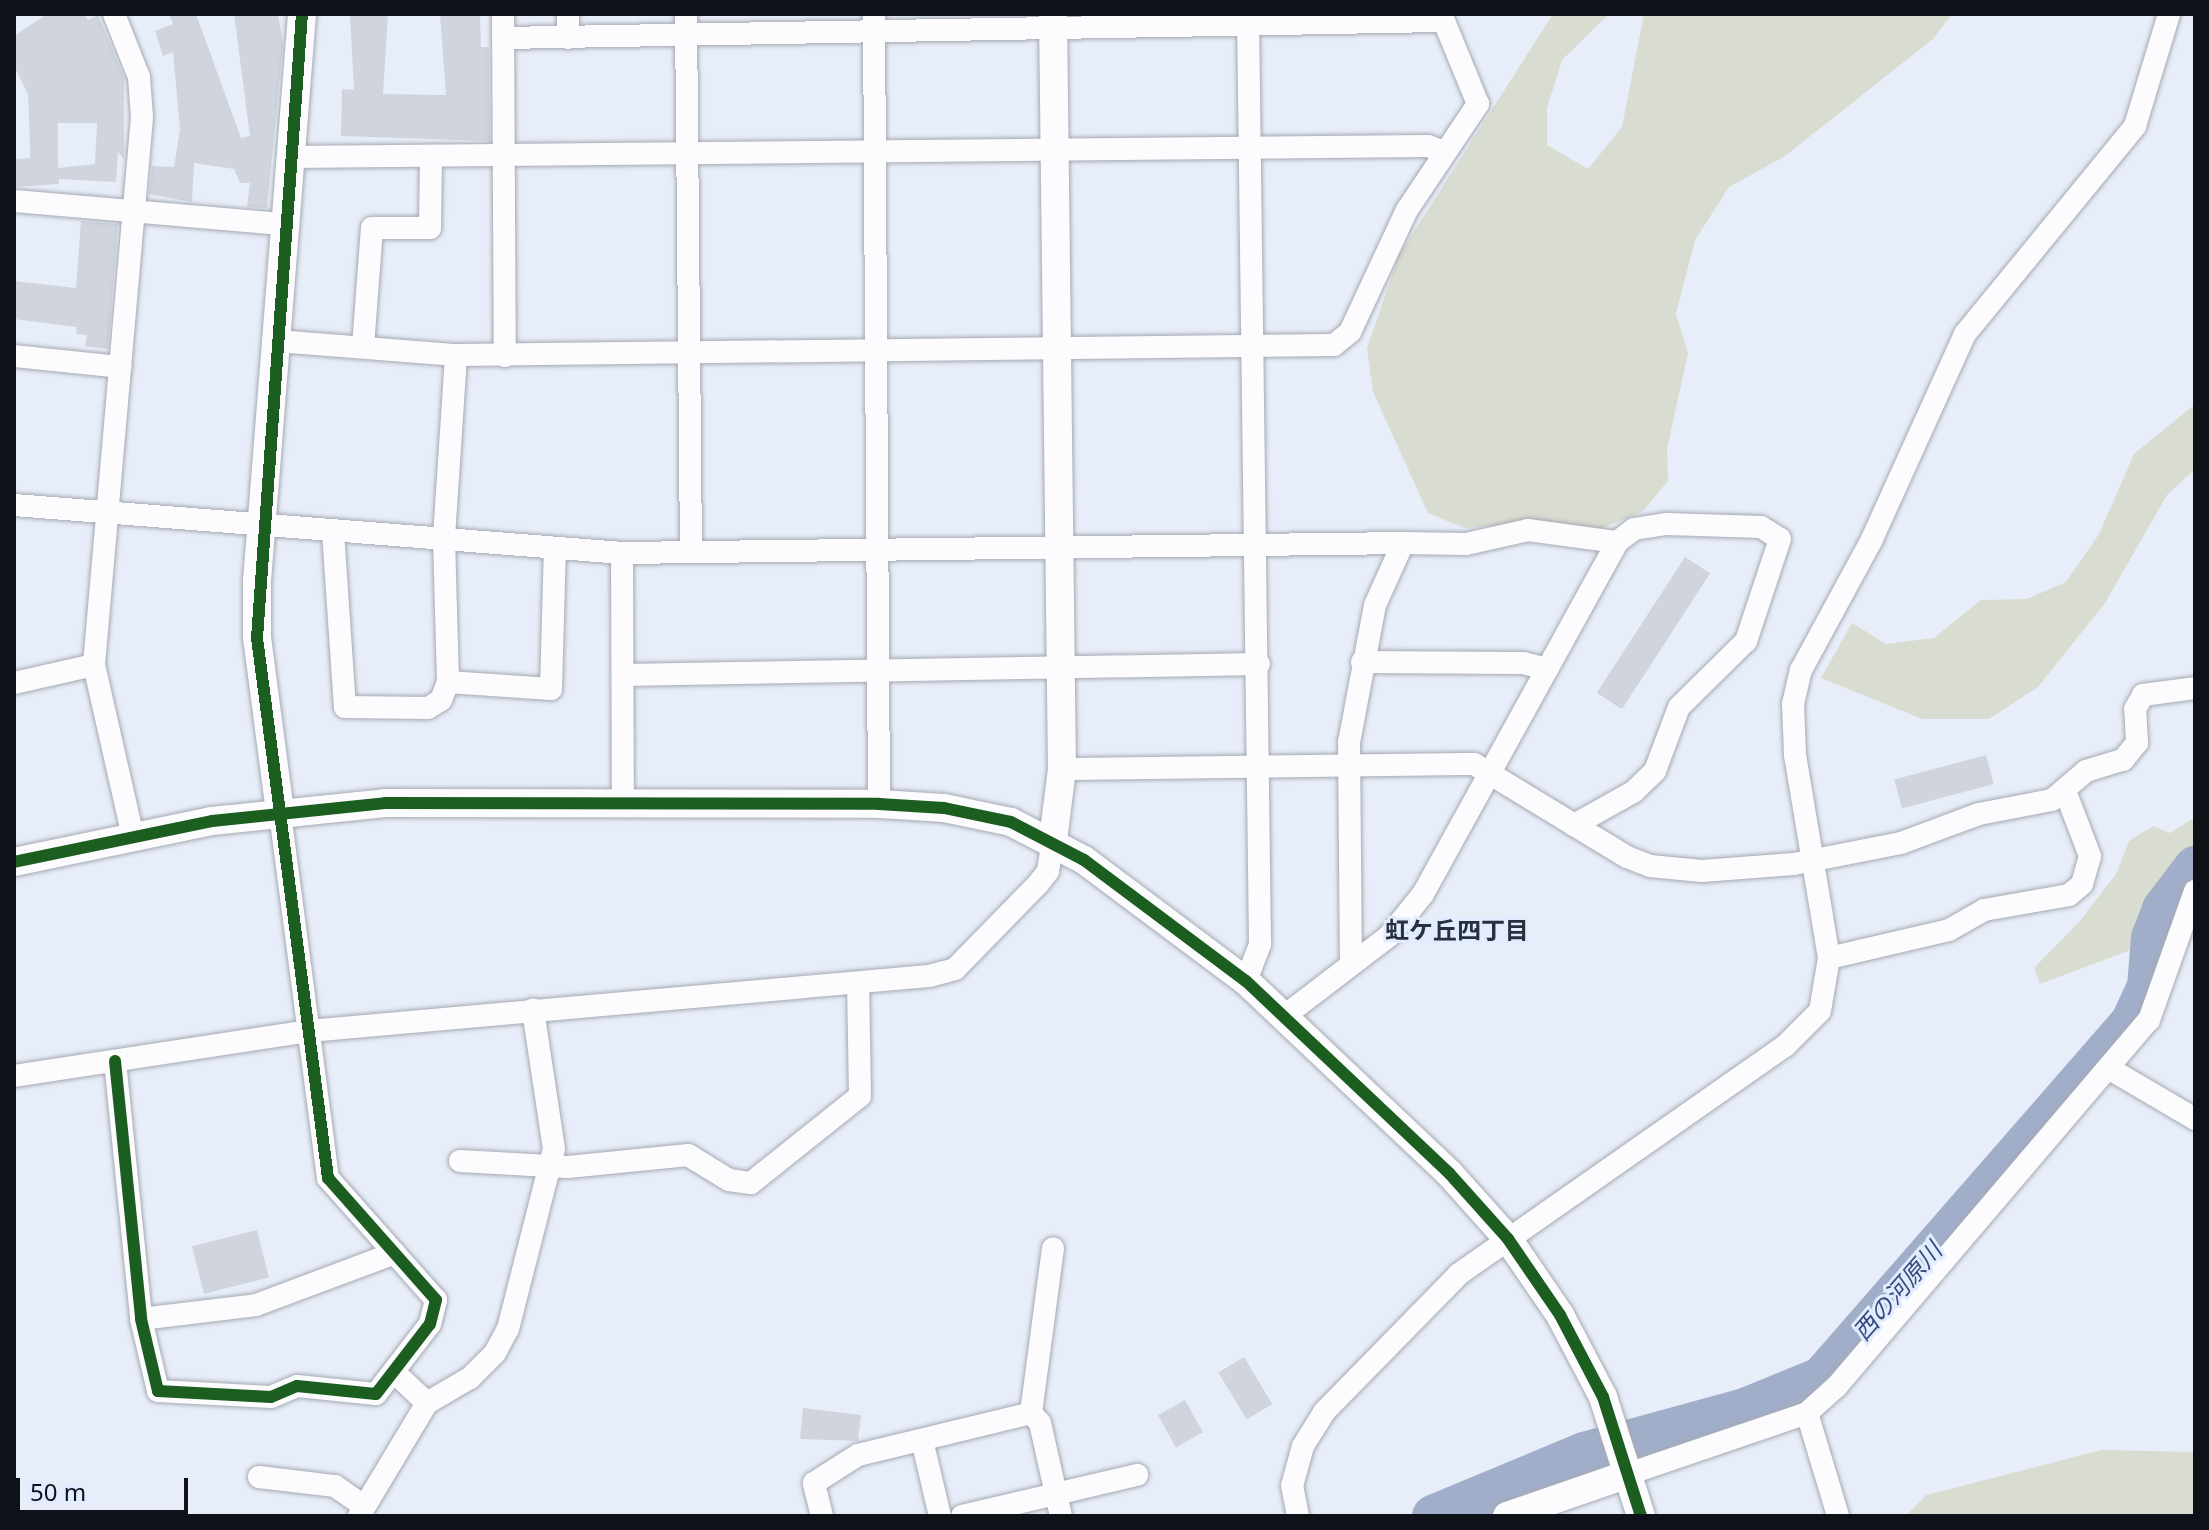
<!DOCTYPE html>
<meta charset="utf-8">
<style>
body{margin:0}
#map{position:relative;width:2209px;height:1530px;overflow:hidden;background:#e8eef9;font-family:"Noto Sans","Noto Sans JP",sans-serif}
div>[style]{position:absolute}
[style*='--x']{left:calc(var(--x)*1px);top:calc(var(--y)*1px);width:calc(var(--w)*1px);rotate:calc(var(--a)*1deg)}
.green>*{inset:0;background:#d9dcd0}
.river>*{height:42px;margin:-21px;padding:0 21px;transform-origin:21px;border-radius:21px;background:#a1aeca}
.building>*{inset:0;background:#d0d4dc;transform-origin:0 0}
.roads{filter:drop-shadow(0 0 2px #a5a9b2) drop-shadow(0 0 2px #a5a9b2)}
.minor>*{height:22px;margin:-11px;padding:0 11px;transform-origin:11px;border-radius:11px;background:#fcfcfe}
.tertiary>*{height:28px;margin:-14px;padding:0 14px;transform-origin:14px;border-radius:14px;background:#fcfcfe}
.cycleway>*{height:12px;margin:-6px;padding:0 6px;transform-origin:6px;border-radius:6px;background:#1b5e20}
span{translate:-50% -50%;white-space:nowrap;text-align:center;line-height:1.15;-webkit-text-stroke:6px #e2ecff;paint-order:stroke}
.neighbourhood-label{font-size:24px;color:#282f3d;font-weight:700}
.water-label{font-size:24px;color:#374c7d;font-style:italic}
.frame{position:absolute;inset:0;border:16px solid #0e1118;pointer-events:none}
.scale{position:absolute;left:16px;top:1478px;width:172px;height:36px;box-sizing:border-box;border:4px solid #0e1118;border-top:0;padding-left:10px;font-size:24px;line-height:28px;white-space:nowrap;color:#0e1118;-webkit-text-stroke:6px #e2ecff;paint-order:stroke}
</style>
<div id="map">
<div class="green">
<i style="clip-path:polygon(1553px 14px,1609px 14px,1562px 60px,1547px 108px,1547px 145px,1588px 169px,1622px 127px,1644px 14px,1952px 14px,1933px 39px,1785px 156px,1729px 187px,1695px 240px,1676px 314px,1688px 353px,1667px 449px,1668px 481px,1642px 512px,1600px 529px,1531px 523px,1464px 528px,1428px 513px,1373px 392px,1367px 348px,1399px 255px)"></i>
<i style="clip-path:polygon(2195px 404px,2195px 469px,2167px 495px,2105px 603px,2038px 687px,1989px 719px,1922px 719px,1821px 678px,1852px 623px,1886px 644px,1934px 638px,1981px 600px,2027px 599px,2066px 582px,2099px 534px,2134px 454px)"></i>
<i style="clip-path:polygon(2195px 817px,2195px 862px,2136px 948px,2040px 984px,2034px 968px,2080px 921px,2116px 874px,2129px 841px,2153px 826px,2170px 833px)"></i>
<i style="clip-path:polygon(2102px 1450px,2195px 1452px,2195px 1516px,1906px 1516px,1926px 1495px)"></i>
</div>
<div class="river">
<i style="--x:1433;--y:1516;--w:164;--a:-22.6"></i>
<i style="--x:1584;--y:1453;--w:167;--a:-15.3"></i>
<i style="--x:1745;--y:1409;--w:82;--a:-22.2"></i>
<i style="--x:1821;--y:1378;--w:471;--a:-48.9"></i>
<i style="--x:2131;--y:1023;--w:40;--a:-65"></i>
<i style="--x:2148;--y:987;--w:49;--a:-85.3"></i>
<i style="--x:2152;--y:938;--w:31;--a:-69"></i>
<i style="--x:2163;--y:909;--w:53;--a:-52.7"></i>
</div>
<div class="building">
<i style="clip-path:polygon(evenodd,47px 14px,84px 14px,88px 20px,98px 15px,110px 43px,124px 77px,124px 159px,118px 152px,116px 182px,59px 179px,59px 184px,14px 187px,14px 159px,30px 158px,30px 146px,28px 94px,14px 66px,14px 36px,47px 14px,58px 123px,97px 123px,95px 164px,58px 168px,58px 123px)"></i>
<i style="clip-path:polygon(169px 14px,196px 14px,241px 138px,250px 136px,234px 14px,278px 14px,283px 44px,267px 208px,247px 207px,250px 183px,240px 183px,234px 169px,194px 163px,192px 202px,149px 194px,152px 166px,174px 167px,180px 129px,173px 52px,163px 56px,155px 31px,173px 24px)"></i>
<i style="clip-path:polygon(350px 14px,388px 14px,383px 94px,446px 95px,440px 14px,480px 14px,481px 47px,489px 47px,490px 141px,341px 136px,342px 89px,354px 90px)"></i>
<i style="clip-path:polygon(81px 221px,118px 224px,108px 349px,85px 346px,87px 335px,76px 334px,77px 327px,14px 319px,14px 281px,76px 288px)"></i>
<i style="left:1685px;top:557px;width:30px;height:162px;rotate:33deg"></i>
<i style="left:1986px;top:755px;width:30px;height:95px;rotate:75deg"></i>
<i style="left:257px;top:1230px;width:49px;height:67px;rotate:76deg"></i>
<i style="left:1244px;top:1357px;width:55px;height:30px;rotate:59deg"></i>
<i style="left:1185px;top:1400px;width:37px;height:31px;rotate:61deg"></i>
<i style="clip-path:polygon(803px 1408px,861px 1415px,858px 1441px,800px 1439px)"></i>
</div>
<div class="roads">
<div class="minor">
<i style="--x:114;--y:14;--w:68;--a:68.4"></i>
<i style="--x:139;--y:77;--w:40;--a:85.7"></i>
<i style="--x:142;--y:117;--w:550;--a:95.01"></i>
<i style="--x:94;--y:665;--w:175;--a:77.2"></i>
<i style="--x:503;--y:14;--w:342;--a:89.7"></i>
<i style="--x:568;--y:14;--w:24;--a:90"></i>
<i style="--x:686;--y:14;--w:538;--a:89.47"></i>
<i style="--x:874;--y:14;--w:790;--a:89.64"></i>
<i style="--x:503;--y:38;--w:939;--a:-1.04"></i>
<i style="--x:289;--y:157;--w:1139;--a:-0.55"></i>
<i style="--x:1428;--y:146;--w:15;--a:20"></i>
<i style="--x:14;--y:201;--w:272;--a:4.9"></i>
<i style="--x:277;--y:341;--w:180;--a:4.5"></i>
<i style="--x:456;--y:355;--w:878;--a:-0.65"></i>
<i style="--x:1334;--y:345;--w:21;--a:-39"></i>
<i style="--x:1350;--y:332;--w:135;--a:-65"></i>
<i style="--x:1407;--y:210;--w:128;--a:-56.2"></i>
<i style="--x:1478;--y:104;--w:97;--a:-112.3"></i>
<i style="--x:363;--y:347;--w:119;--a:-85.7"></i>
<i style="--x:372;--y:228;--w:58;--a:0"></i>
<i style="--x:430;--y:228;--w:70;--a:-89.2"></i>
<i style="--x:14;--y:356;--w:107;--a:5.9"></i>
<i style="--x:14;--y:505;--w:610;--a:4.51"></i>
<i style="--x:622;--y:553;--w:781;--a:-0.73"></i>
<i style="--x:1403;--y:543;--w:68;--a:114.3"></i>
<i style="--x:1375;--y:605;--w:139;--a:100.7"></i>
<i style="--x:1349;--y:742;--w:220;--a:89.5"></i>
<i style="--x:333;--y:532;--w:175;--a:86.1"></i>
<i style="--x:345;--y:707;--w:83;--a:0.7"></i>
<i style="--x:428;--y:708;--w:15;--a:-32"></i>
<i style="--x:441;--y:700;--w:19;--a:-69"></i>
<i style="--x:448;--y:682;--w:145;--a:-91.6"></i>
<i style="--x:444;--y:537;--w:182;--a:-86.2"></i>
<i style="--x:1403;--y:543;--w:63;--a:0.9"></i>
<i style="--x:1466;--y:544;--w:64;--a:-12.7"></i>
<i style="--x:1528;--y:530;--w:90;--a:7.7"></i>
<i style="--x:622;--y:553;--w:252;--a:89.8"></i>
<i style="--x:1362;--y:662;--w:161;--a:0.4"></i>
<i style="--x:1523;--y:663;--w:25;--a:14"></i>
<i style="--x:623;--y:675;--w:636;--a:-0.99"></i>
<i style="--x:448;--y:682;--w:103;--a:3.9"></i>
<i style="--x:551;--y:689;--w:141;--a:-88.4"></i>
<i style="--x:14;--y:683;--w:82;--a:-12.7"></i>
<i style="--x:1062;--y:769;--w:412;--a:-0.7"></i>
<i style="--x:1474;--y:764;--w:179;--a:31.3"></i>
<i style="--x:1627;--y:857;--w:25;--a:21"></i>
<i style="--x:1650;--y:866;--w:52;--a:5.5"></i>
<i style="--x:1702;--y:871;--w:92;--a:-4.4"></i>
<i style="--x:1794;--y:864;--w:109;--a:-11.1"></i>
<i style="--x:1901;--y:843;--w:83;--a:-20.4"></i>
<i style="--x:1979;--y:814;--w:74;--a:-10.9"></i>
<i style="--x:2052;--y:800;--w:45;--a:-40.5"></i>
<i style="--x:2086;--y:771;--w:39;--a:-17"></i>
<i style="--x:2123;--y:760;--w:22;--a:-51"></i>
<i style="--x:2137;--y:743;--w:34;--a:-93"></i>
<i style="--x:2135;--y:709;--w:16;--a:-60"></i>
<i style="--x:2143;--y:695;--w:52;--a:-7.7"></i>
<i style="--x:1829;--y:958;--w:123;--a:-13.1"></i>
<i style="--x:1949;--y:930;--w:40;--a:-29.7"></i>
<i style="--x:1984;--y:910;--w:86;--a:-10"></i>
<i style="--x:2069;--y:895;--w:17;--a:-40"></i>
<i style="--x:2082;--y:884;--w:29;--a:-74"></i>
<i style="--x:2090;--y:856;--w:70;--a:-111"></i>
<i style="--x:1246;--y:981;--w:40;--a:-69"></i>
<i style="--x:1260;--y:944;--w:930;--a:-90.74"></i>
<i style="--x:1287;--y:1014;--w:128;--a:-37.4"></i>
<i style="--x:1389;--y:936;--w:54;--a:-51"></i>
<i style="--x:1423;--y:894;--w:402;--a:-61.1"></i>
<i style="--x:1617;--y:542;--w:21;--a:-37"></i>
<i style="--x:1634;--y:529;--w:33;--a:-9"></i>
<i style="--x:1667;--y:524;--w:94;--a:1.8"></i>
<i style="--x:1761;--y:527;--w:22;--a:32"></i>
<i style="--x:1780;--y:539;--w:108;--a:108.4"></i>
<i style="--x:1746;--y:641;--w:94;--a:135.4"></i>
<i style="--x:1679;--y:707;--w:68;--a:110.6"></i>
<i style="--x:1655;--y:771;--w:30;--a:136"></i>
<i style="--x:1633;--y:792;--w:68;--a:150.8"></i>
<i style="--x:115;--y:1061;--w:259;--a:84.2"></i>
<i style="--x:141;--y:1319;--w:74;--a:76.7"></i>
<i style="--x:158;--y:1391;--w:113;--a:3"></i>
<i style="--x:271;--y:1397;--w:28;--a:-23"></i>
<i style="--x:297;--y:1386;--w:79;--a:5.8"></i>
<i style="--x:376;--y:1394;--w:88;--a:-52.4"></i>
<i style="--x:430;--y:1324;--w:25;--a:-76"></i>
<i style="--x:436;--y:1300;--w:163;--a:-131.5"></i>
<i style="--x:328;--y:1178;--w:369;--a:-97.5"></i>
<i style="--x:2110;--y:1069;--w:99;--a:30.5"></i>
<i style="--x:14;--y:1076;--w:298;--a:-8.7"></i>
<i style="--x:309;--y:1031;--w:622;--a:-5.07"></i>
<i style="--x:929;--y:976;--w:27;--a:-15"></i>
<i style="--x:955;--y:969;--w:119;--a:-45.7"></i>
<i style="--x:1038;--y:884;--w:16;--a:-52"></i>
<i style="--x:1048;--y:871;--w:31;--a:-81"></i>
<i style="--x:460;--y:1161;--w:108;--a:3.2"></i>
<i style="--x:568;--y:1167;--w:121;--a:-5.7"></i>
<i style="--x:688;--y:1155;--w:48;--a:31.4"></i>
<i style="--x:729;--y:1180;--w:22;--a:8"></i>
<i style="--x:751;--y:1183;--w:139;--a:-38.6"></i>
<i style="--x:860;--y:1096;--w:111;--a:-91"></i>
<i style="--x:141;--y:1319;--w:116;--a:-6.9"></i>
<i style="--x:256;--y:1305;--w:148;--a:-20.5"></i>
<i style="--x:395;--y:1373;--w:44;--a:43.2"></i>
<i style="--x:1031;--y:1413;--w:166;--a:-82.4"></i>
<i style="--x:1031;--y:1413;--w:13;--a:48"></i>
<i style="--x:1040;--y:1423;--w:95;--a:77.3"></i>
<i style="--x:1807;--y:1413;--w:108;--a:73.2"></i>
<i style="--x:922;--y:1440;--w:78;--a:76.7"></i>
<i style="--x:1628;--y:1474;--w:189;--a:-18.8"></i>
<i style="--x:1807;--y:1413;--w:40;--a:-42"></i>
<i style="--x:1837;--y:1386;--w:481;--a:-49.6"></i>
<i style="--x:2149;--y:1020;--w:137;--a:-70.4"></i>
<i style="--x:259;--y:1477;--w:77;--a:6.8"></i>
<i style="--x:335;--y:1486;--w:32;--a:35"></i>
<i style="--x:359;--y:1516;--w:132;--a:-59"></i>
<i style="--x:427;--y:1403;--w:50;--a:-30.2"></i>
<i style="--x:470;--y:1378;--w:35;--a:-45"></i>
<i style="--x:495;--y:1353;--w:27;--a:-62"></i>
<i style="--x:508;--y:1329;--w:186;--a:-75.7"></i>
<i style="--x:554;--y:1149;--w:141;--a:-98.6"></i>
<i style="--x:822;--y:1516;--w:34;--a:-104"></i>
<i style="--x:814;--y:1483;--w:52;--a:-32.5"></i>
<i style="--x:858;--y:1455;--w:178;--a:-13.6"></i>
<i style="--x:962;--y:1516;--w:180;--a:-13.2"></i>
<i style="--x:1298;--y:1516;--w:31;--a:-101"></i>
<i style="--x:1292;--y:1486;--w:41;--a:-74.6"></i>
<i style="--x:1303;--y:1446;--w:40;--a:-58"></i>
<i style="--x:1324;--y:1412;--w:193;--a:-45.6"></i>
<i style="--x:1459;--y:1274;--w:398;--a:-35"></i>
<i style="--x:1785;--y:1046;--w:49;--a:-45"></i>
<i style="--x:1820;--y:1011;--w:54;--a:-80.4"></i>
<i style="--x:1829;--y:958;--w:206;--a:-99.5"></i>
<i style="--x:1795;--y:755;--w:51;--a:-92.2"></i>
<i style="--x:1793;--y:704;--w:35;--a:-77"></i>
<i style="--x:1801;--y:670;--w:149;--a:-61.5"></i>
<i style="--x:1872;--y:539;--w:225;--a:-65.6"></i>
<i style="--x:1965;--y:334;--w:269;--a:-50.7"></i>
<i style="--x:2135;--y:126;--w:117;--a:-73.1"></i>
</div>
<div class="tertiary">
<i style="--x:1053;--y:14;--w:755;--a:89.32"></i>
<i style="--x:1062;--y:769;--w:72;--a:97.2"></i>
<i style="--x:280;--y:812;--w:176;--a:-97.5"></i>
<i style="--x:257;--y:638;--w:57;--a:-90"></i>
<i style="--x:257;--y:581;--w:569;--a:-85.46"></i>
<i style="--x:14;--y:862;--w:202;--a:-11.7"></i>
<i style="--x:212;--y:821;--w:174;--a:-5.9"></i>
<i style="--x:385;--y:803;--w:494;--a:0.1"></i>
<i style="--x:879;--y:804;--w:65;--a:3.5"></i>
<i style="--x:944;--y:808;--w:68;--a:11.8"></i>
<i style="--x:1011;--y:822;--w:82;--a:27.5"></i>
<i style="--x:1084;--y:860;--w:202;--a:36.8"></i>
<i style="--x:1246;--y:981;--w:279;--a:43.4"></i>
<i style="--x:1449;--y:1173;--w:89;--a:48.2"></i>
<i style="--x:1508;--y:1239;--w:92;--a:55.6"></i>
<i style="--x:1560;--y:1315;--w:93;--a:62.3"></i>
<i style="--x:1603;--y:1397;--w:125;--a:72.3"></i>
<i style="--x:1507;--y:1516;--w:128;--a:-19.1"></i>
</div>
</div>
<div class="cycleway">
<i style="--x:14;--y:862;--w:202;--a:-11.7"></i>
<i style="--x:212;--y:821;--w:174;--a:-5.9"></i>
<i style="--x:385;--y:803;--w:494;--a:0.1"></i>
<i style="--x:879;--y:804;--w:65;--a:3.5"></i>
<i style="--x:944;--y:808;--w:68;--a:11.8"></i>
<i style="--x:1011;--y:822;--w:82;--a:27.5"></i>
<i style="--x:1084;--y:860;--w:202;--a:36.8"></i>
<i style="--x:1246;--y:981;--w:279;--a:43.4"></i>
<i style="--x:1449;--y:1173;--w:89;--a:48.2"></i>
<i style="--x:1508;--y:1239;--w:92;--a:55.6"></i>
<i style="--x:1560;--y:1315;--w:93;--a:62.3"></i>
<i style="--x:1603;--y:1397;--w:125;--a:72.3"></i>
<i style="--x:115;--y:1061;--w:259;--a:84.2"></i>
<i style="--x:141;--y:1319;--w:74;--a:76.7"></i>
<i style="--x:158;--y:1391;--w:113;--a:3"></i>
<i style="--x:271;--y:1397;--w:28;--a:-23"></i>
<i style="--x:297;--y:1386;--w:79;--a:5.8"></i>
<i style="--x:376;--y:1394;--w:88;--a:-52.4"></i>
<i style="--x:430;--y:1324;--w:25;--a:-76"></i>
<i style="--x:436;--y:1300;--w:163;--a:-131.5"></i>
<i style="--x:328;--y:1178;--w:545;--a:-97.49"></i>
<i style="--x:257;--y:638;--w:626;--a:-85.88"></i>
</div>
<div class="neighbourhood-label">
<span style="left:1457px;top:930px">虹ケ丘四丁目</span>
</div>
<div class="water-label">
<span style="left:1897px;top:1291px;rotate:-49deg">西の河原川</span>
</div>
<div class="frame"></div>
<div class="scale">50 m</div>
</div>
